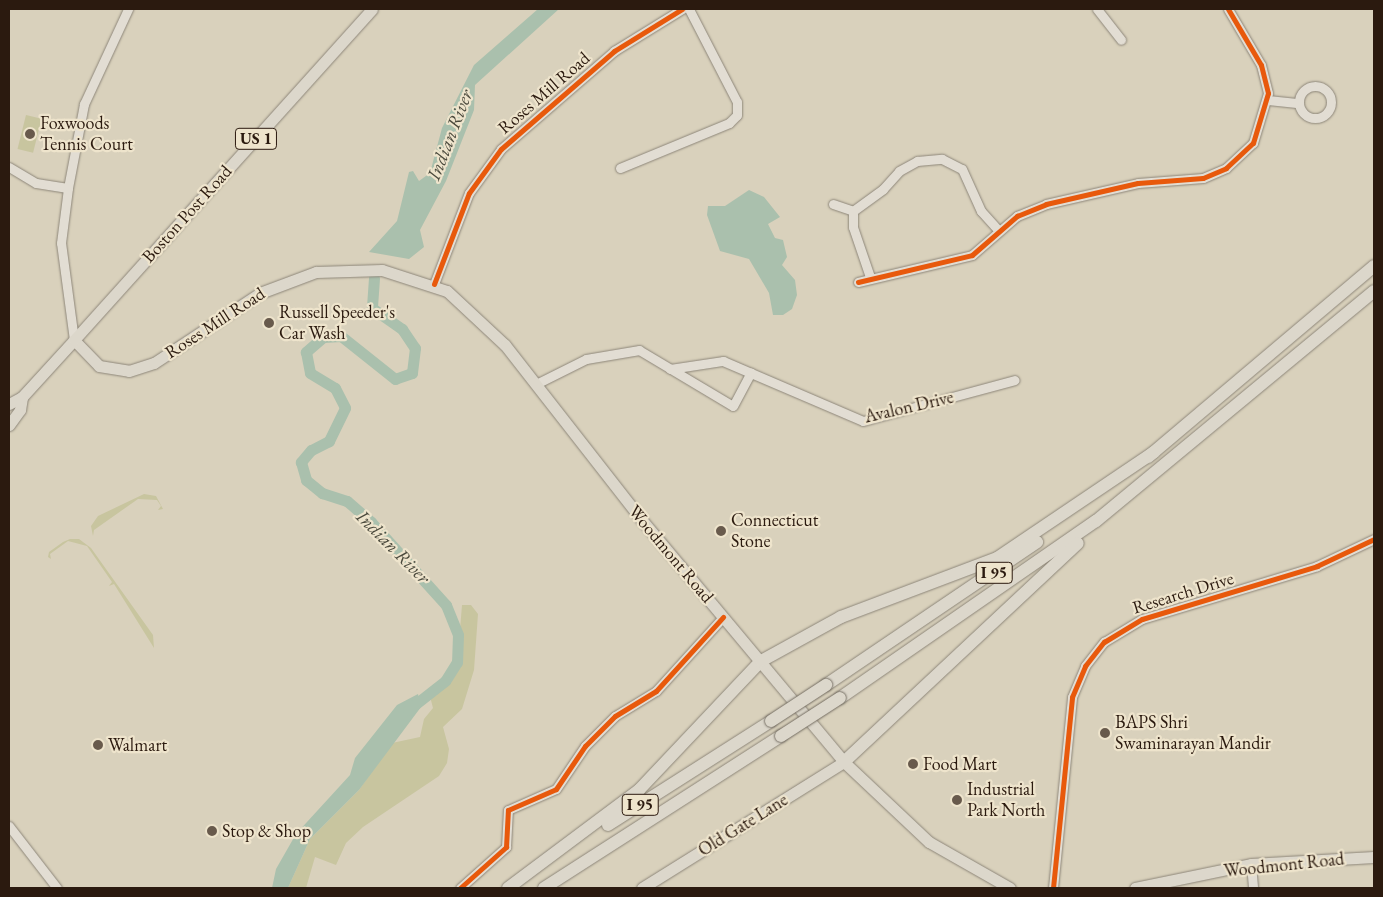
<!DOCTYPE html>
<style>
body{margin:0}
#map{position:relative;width:1383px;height:897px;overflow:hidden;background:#d9d1bc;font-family:"EB Garamond",serif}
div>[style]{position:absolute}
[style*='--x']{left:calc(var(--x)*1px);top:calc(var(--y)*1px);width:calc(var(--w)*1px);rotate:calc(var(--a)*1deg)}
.green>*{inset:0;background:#c8c59f;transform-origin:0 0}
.water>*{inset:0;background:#aac0ad}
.river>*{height:11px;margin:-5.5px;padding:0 5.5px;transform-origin:5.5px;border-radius:5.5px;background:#aac0ad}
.roads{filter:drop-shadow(0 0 1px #8d8679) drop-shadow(0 0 1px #8d8679)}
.minor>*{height:9px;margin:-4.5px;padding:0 4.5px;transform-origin:4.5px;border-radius:4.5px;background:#e2ddd3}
.minor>.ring{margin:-4.5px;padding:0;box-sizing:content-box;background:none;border:9px solid #e2ddd3;border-radius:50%}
.major>*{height:11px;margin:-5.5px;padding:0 5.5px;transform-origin:5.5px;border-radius:5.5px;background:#dcd7cb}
.highway>*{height:12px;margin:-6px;padding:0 6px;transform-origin:6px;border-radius:6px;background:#dcd7cb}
.bridges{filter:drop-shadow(0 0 1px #746d62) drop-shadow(0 0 1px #746d62)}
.highway-bridge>*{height:12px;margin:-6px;padding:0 6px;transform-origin:6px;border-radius:6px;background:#dcd7cb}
.cycleway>*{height:5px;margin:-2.5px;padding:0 2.5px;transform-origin:2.5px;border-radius:2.5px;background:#e8590c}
.dots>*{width:14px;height:14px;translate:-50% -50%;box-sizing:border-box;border:2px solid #eee4cc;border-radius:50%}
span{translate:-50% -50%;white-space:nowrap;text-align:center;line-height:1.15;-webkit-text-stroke:4.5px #eee4cc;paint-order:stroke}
.shield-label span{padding:1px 4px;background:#eee4cc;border:1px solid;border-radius:4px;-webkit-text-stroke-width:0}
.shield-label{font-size:16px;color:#2b1a0f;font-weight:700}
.street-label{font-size:18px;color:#2b1a0f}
.poi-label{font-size:18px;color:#2b1a0f}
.left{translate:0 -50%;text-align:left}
.water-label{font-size:19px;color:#4b4a3d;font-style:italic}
.frame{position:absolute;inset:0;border:10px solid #2b1a0f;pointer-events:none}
</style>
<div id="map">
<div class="green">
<i style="left:26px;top:115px;width:16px;height:35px;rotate:14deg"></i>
<i style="clip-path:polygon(144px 494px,156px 496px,163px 509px,158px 510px,161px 506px,157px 500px,138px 499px,94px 530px,93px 536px,91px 526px,98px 516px)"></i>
<i style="clip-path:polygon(79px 539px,91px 548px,153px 635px,154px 648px,114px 584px,109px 586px,112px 582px,87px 546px,68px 541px,50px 554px,51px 559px,48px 557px,49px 552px,63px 542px,70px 539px)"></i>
<i style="clip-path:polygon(462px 605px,471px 605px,478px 614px,474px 670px,462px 709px,443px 727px,449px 749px,447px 763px,439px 776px,363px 827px,346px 843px,336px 865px,315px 857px,306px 888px,288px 888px,310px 839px,359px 790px,392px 743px,420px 737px,424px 719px,433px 708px,428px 689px,457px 667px)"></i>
</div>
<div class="water">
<i style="clip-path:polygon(538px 9px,559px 9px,475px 85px,474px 110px,446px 181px,420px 230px,424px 247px,409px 259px,369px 252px,397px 221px,409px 172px,413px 171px,419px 181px,430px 173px,442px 128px,474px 65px)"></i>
<i style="clip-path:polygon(749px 190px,764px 197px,780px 217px,768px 224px,775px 238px,783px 240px,787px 257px,782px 265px,795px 280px,797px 295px,792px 309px,783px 315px,773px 315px,769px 293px,749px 259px,720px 251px,707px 215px,708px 206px,725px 206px)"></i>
<i style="clip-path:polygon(418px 694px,421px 707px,359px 790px,310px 839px,288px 888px,272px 888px,276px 869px,296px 834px,350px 775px,355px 758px,397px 705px)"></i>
</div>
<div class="river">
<i style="--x:374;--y:278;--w:30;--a:94"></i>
<i style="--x:372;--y:308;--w:37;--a:35"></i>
<i style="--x:402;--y:329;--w:23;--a:56"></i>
<i style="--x:415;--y:348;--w:25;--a:97"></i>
<i style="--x:412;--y:373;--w:18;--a:161"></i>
<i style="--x:395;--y:379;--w:69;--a:-141.5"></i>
<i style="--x:341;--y:336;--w:18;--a:177"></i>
<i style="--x:323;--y:337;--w:23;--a:139"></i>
<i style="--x:306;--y:352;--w:21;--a:79"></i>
<i style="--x:310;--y:373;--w:29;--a:31"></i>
<i style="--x:335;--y:388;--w:22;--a:63"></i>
<i style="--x:345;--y:408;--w:37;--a:116"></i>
<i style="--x:329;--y:441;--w:20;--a:153"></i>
<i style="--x:311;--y:450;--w:16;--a:130"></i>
<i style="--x:301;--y:462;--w:19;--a:74"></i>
<i style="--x:306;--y:480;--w:21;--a:39"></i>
<i style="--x:322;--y:493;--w:26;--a:18"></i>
<i style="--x:347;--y:501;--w:32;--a:41"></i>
<i style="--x:371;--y:522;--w:112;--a:47.9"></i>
<i style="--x:446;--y:605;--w:32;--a:68"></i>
<i style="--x:458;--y:635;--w:27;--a:92"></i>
<i style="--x:457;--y:662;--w:22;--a:122"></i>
<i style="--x:445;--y:681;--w:47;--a:141.9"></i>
</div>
<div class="roads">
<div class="minor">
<i style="--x:1097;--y:9;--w:39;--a:52"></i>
<i class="ring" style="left:1299px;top:86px;width:23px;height:23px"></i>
<i style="--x:1268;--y:100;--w:31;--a:6"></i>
<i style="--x:9;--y:167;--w:31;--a:31"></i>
<i style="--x:36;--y:183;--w:32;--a:9"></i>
<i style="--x:620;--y:168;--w:118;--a:-22.4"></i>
<i style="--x:729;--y:123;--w:11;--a:-45"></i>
<i style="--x:737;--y:115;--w:13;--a:-90"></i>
<i style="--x:737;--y:102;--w:105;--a:-117.3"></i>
<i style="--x:833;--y:204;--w:21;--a:19"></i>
<i style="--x:870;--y:277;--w:53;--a:-108.8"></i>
<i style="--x:853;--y:227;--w:16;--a:-90"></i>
<i style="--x:853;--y:211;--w:37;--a:-36"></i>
<i style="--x:883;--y:189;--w:24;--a:-48"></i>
<i style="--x:899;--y:171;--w:21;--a:-29"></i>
<i style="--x:917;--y:161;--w:25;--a:-5"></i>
<i style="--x:942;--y:159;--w:22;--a:27"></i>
<i style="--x:962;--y:169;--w:46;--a:65.7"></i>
<i style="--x:981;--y:211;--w:27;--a:48"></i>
<i style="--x:858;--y:282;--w:117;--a:-13.3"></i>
<i style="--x:972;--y:255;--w:60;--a:-40.9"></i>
<i style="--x:1017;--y:216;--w:31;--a:-22"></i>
<i style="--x:1046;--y:204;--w:94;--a:-12.9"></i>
<i style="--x:1138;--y:183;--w:65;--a:-4.4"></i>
<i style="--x:1203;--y:178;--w:25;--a:-23"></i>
<i style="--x:1226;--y:168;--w:37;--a:-43"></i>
<i style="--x:1253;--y:143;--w:52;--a:-73.3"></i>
<i style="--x:1268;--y:93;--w:29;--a:-104"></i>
<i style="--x:1261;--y:65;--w:65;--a:-120.5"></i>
<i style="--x:434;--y:284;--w:97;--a:-69"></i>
<i style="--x:469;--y:193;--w:54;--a:-54"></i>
<i style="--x:501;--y:149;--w:150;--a:-40.9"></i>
<i style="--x:614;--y:51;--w:80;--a:-31.7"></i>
<i style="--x:74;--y:340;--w:98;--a:-97.6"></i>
<i style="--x:61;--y:243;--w:55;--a:-82.7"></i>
<i style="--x:68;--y:188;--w:86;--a:-79.2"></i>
<i style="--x:84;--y:104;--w:105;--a:-65.1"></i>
<i style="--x:670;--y:369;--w:54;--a:-8.6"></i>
<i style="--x:723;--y:361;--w:152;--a:23.2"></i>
<i style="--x:863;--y:421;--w:157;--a:-15.1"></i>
<i style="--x:536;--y:384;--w:56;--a:-26.6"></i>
<i style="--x:586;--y:359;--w:54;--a:-9.6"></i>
<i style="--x:639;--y:350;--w:109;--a:30.8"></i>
<i style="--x:733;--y:406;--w:38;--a:-62"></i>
<i style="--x:9;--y:826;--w:78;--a:52.3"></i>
<i style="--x:1251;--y:864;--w:24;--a:85"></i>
<i style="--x:460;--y:888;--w:62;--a:-41.7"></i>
<i style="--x:506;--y:847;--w:37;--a:-87"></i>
<i style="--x:508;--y:810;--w:52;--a:-23.6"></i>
<i style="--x:556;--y:789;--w:52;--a:-56"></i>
<i style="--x:585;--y:746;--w:42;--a:-45"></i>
<i style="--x:615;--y:716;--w:48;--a:-31.4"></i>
<i style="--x:656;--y:691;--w:100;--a:-47.8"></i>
<i style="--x:1053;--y:888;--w:192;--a:-84.3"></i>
<i style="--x:1072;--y:697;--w:34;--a:-67"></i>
<i style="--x:1085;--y:666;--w:31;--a:-52"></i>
<i style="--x:1104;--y:642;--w:44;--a:-31.2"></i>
<i style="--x:1142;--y:619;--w:183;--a:-16.8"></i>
<i style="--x:1317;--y:566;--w:63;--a:-25.3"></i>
</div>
<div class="major">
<i style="--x:74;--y:340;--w:36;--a:46"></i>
<i style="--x:99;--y:366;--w:30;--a:9"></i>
<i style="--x:129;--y:371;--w:26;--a:-18"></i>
<i style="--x:154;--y:363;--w:127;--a:-33.4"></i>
<i style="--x:260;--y:293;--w:60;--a:-20.6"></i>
<i style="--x:316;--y:272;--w:66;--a:-1.7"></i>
<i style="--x:382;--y:270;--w:68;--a:17.9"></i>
<i style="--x:447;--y:291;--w:79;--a:43"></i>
<i style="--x:505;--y:345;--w:221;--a:52"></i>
<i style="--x:641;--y:519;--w:317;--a:50.1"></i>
<i style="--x:844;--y:762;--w:117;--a:43.3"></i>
<i style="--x:929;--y:842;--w:93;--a:29.6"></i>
<i style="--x:9;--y:404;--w:15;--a:-28"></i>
<i style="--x:22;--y:397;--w:77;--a:-47.6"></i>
<i style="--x:74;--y:340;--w:445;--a:-48"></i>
<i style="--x:9;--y:425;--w:19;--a:-54"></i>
<i style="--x:20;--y:410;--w:13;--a:-81"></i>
<i style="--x:642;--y:888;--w:238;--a:-32"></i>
<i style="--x:1135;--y:888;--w:118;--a:-11.7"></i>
<i style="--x:1251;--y:864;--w:123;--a:-3.3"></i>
</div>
<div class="highway">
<i style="--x:1148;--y:457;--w:296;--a:-40.2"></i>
<i style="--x:826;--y:685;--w:255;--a:-34.1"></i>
<i style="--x:840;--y:698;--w:311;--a:-34.7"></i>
<i style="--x:1096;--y:521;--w:361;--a:-39.6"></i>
<i style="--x:844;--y:762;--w:320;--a:-43.1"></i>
<i style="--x:608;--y:825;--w:193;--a:-32.5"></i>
<i style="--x:508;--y:888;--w:164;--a:-36.8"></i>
<i style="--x:639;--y:790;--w:178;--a:-46.6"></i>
<i style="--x:761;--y:661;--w:91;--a:-28.8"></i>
<i style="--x:841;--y:617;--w:167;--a:-20.7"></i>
<i style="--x:997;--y:558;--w:189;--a:-34"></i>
<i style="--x:544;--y:888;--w:282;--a:-32.7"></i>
</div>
</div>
<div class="bridges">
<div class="highway-bridge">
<i style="--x:771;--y:721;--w:66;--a:-33.2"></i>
<i style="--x:781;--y:736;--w:70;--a:-32.8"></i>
</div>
</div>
<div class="cycleway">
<i style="--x:858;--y:282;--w:117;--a:-13.3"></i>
<i style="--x:972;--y:255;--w:60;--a:-40.9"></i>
<i style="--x:1017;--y:216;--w:31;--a:-22"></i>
<i style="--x:1046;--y:204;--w:94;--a:-12.9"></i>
<i style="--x:1138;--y:183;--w:65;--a:-4.4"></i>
<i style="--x:1203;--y:178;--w:25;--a:-23"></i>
<i style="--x:1226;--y:168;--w:37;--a:-43"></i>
<i style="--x:1253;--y:143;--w:52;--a:-73.3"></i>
<i style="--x:1268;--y:93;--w:29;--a:-104"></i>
<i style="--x:1261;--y:65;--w:65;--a:-120.5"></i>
<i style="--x:434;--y:284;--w:97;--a:-69"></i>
<i style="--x:469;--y:193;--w:54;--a:-54"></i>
<i style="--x:501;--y:149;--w:150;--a:-40.9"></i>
<i style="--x:614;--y:51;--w:80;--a:-31.7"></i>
<i style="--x:460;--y:888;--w:62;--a:-41.7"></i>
<i style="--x:506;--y:847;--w:37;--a:-87"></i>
<i style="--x:508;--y:810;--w:52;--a:-23.6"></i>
<i style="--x:556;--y:789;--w:52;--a:-56"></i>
<i style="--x:585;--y:746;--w:42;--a:-45"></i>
<i style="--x:615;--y:716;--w:48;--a:-31.4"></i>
<i style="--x:656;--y:691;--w:100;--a:-47.8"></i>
<i style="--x:1053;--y:888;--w:192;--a:-84.3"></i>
<i style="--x:1072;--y:697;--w:34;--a:-67"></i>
<i style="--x:1085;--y:666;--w:31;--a:-52"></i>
<i style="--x:1104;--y:642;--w:44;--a:-31.2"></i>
<i style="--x:1142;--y:619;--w:183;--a:-16.8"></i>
<i style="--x:1317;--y:566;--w:63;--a:-25.3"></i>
</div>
<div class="dots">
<i style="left:30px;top:134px;background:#685a4c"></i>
<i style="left:269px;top:323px;background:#685a4c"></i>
<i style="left:721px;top:531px;background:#685a4c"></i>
<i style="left:1105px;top:733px;background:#685a4c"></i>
<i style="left:98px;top:745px;background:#685a4c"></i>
<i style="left:913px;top:764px;background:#685a4c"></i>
<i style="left:957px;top:800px;background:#685a4c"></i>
<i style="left:212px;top:831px;background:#685a4c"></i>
</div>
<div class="shield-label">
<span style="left:256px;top:139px">US 1</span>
<span style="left:994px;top:573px">I 95</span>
<span style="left:640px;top:805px">I 95</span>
</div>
<div class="street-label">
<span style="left:544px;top:93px;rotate:-41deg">Roses Mill Road</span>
<span style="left:187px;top:214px;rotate:-48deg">Boston Post Road</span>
<span style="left:215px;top:323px;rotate:-33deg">Roses Mill Road</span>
<span style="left:909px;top:407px;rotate:-13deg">Avalon Drive</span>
<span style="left:671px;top:554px;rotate:50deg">Woodmont Road</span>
<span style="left:1183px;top:593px;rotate:-17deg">Research Drive</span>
<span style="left:743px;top:825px;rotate:-32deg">Old Gate Lane</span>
<span style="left:1284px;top:865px;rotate:-6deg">Woodmont Road</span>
</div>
<div class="poi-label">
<span class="left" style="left:40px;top:134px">Foxwoods<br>Tennis Court</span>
<span class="left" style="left:279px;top:323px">Russell Speeder's<br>Car Wash</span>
<span class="left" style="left:731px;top:531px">Connecticut<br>Stone</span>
<span class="left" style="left:1115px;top:733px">BAPS Shri<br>Swaminarayan Mandir</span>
<span class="left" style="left:108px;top:745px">Walmart</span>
<span class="left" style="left:923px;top:764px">Food Mart</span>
<span class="left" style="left:967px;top:800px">Industrial<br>Park North</span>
<span class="left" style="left:222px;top:831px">Stop &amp; Shop</span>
</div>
<div class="water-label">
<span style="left:450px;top:135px;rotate:-69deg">Indian River</span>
<span style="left:393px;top:547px;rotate:45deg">Indian River</span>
</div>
<div class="frame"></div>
</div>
